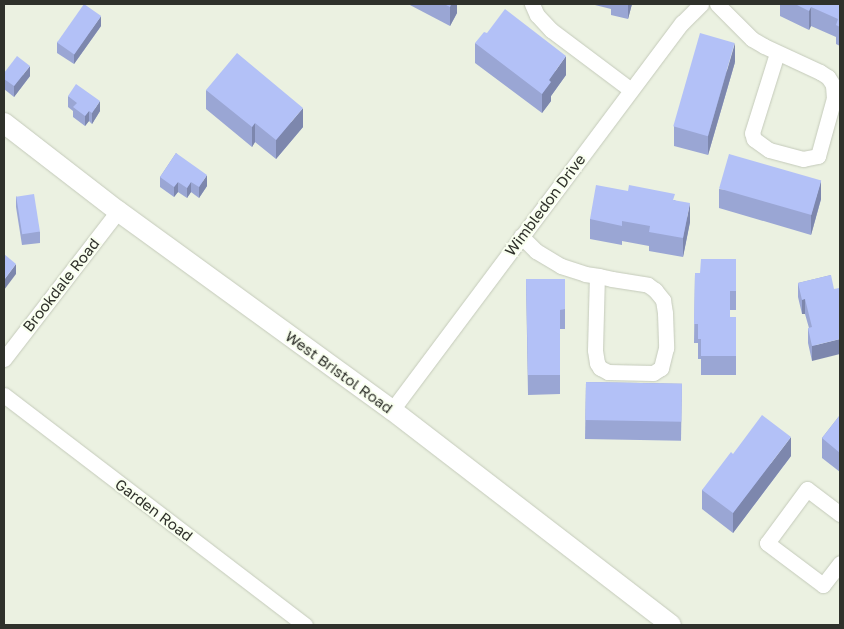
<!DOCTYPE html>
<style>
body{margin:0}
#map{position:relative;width:844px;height:629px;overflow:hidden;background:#ebf1e1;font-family:"Golos Text",sans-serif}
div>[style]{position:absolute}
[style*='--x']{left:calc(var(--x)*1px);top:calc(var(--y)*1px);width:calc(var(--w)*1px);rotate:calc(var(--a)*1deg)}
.roads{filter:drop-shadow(0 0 1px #c4caba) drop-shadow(0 0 1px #c4caba)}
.minor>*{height:15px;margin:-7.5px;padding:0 7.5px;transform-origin:7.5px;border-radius:7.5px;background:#fff}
.secondary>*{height:20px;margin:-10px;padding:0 10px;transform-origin:10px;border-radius:10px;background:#fff}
.wall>*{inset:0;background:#9aa6d4;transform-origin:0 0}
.shaded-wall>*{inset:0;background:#7d87ad;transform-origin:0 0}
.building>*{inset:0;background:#b3c1f7;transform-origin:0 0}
span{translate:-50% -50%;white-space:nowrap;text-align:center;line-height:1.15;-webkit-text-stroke:4px #f9ffef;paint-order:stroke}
.street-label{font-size:15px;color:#2f312b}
.frame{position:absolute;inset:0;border:5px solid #2f312b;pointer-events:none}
</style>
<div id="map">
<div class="roads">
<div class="minor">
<i style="--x:532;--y:4;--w:12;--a:66"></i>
<i style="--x:537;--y:15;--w:21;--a:47"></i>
<i style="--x:551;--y:30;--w:100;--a:36.9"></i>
<i style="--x:717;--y:4;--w:49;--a:45"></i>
<i style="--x:752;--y:39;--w:14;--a:30"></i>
<i style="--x:764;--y:46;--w:62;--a:24.9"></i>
<i style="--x:820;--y:72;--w:9;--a:32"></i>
<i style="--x:828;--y:77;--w:9;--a:58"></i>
<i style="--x:833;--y:85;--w:13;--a:86"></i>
<i style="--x:834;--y:98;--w:60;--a:105.4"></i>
<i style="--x:818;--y:156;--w:15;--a:169"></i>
<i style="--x:803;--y:159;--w:35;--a:-165"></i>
<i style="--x:769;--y:150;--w:19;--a:-144"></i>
<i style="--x:754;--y:139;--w:6;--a:-108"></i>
<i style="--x:752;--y:133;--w:84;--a:-72.6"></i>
<i style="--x:521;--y:236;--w:21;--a:45"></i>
<i style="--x:536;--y:251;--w:29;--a:31"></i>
<i style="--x:561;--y:266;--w:25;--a:18"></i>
<i style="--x:585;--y:274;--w:14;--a:8"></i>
<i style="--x:599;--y:276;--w:13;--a:13"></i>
<i style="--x:612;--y:279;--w:36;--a:9"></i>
<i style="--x:648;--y:285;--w:9;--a:36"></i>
<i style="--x:655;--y:290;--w:13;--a:51"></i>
<i style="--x:663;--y:300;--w:13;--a:81"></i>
<i style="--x:665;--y:313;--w:35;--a:88"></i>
<i style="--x:666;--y:348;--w:21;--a:104"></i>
<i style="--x:661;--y:368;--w:9;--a:148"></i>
<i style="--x:653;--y:373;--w:45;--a:-178.7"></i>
<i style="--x:608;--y:372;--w:9;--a:-153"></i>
<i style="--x:600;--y:368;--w:6;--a:-121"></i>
<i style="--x:597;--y:363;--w:13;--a:-99"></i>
<i style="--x:595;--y:350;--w:74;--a:-88.5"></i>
<i style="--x:4;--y:359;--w:187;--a:-52.4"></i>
<i style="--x:4;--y:395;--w:379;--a:37.4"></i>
<i style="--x:392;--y:410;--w:484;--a:-53.2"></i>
<i style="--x:682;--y:23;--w:27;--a:-45"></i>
<i style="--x:840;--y:514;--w:41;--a:-142.9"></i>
<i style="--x:807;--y:489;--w:67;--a:126.5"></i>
<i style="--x:767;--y:543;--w:70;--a:36.9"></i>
<i style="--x:823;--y:585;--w:28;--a:-52"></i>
</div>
<div class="secondary">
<i style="--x:4;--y:123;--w:144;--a:37.7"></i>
<i style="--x:118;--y:211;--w:339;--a:36"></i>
<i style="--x:392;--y:410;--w:352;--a:37.6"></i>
</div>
</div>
<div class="wall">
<i style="clip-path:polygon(408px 4px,457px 4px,457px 13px,450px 26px)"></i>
<i style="clip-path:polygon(591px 4px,632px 4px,628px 19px,611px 15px,611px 9px)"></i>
<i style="clip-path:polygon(780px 4px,840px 4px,840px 46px,836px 44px,836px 37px,811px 26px,809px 30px,780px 16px)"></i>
<i style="clip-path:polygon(101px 26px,74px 64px,57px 53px,57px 42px)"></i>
<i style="clip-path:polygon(475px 43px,566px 75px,551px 96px,551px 101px,542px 113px,475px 63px)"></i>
<i style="clip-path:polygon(735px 62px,708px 155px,674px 146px,674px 126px)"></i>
<i style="clip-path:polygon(4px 73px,30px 76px,14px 97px,4px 89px)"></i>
<i style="clip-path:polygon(206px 90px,303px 127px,276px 159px,255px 142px,252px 147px,206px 109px)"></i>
<i style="clip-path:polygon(68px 96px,100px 111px,92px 124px,89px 121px,85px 126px,73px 117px,73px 111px,68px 107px)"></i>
<i style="clip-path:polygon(176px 153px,207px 186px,199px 198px,191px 192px,187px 198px,178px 192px,174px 197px,160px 187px,160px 177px)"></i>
<i style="clip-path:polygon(719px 189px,821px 199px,811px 235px,719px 208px)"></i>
<i style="clip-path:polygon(16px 196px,40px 232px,40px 243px,22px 245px,16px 207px)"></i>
<i style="clip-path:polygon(675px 200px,690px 222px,683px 257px,649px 251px,649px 246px,622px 241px,622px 245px,590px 239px,590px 219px)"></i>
<i style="clip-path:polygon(736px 259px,736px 310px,730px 310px,730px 317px,736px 317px,736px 375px,701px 375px,701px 359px,698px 359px,698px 343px,694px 343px,695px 273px,700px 273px)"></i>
<i style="clip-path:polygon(831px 275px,812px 361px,808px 343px,808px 328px,809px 328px,805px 314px,802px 314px,798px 297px,798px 283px)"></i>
<i style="clip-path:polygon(526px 279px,565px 279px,565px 329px,560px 329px,560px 394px,528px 395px)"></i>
<i style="left:586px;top:382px;width:96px;height:57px;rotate:1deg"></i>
<i style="clip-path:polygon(840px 415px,840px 472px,822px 458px,822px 438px)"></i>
<i style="clip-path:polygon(791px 456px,733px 533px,702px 509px,702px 490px)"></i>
</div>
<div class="shaded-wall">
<i style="clip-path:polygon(451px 4px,457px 4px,457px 13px,450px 26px,450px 7px)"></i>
<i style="clip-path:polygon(628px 4px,632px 4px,628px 19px)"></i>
<i style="clip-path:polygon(811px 7px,811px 26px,809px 30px,809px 11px)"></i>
<i style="clip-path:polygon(101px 16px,101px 26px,74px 64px,74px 54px)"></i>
<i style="clip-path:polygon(735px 43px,735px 62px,708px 155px,708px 136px)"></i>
<i style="clip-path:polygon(566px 56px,566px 75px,551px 96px,551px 101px,542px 113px,542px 94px,549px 80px)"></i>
<i style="clip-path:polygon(30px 66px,30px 76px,14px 97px,14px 86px)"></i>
<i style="clip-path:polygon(100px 101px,100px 111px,92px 124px,92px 113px)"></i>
<i style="clip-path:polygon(303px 108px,303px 127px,276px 159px,276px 140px)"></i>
<i style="clip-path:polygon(89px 111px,89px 121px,85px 126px,85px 116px)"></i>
<i style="clip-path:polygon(255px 123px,255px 142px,252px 147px,252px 127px)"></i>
<i style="clip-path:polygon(207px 175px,207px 186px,199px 198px,199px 187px)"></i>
<i style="clip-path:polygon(821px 180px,821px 199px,811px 235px,811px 215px)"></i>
<i style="clip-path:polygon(178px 182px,178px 192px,174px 197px,174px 187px)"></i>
<i style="clip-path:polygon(191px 182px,191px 192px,187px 198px,187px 188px)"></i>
<i style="clip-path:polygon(690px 203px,690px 222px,683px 257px,683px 238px)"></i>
<i style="clip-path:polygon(16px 264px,16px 274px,4px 290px,4px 280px)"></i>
<i style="left:805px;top:299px;width:15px;height:3px;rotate:90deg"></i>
<i style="clip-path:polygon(840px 339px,840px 354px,812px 361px,812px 346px)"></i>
<i style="clip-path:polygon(791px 437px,791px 456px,733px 533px,733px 513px)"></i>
</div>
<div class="building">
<i style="left:84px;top:4px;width:21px;height:47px;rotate:35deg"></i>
<i style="clip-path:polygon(444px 4px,451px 4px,450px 7px)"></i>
<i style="clip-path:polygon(795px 4px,840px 4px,840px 27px,836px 25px,838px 19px,811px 7px,809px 11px)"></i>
<i style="clip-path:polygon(505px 9px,566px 56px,549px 80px,551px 82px,542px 94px,475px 43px,484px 32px,487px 33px)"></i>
<i style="left:700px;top:33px;width:36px;height:97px;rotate:16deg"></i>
<i style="clip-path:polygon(237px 53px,303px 108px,276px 140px,255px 123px,252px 127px,206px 90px)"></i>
<i style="clip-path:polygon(17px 56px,30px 66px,14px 86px,4px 79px,4px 73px)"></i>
<i style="clip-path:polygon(76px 84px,100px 101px,92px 113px,89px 111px,85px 116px,73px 107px,77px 103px,68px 96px)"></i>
<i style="clip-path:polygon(176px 153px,207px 175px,199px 187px,191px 182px,187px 188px,178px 182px,174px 187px,160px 177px)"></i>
<i style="left:729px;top:154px;width:96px;height:36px;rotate:16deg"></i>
<i style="clip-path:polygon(596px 185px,628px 191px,629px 185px,675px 194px,673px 200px,690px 203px,683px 238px,649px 232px,650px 226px,622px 221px,622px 226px,590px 219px)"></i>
<i style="left:34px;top:194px;width:38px;height:18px;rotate:81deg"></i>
<i style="clip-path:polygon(4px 254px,16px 264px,4px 280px)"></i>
<i style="clip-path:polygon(701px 259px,736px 259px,736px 291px,730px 291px,730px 317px,736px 317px,736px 356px,701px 356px,701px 339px,698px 339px,698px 324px,694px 324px,695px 273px,700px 273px)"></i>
<i style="clip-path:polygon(831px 275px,834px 289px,839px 288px,840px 292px,840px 339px,812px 346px,808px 328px,812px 327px,805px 299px,802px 300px,798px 283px)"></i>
<i style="clip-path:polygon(526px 279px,565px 279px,565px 309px,560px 310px,560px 375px,528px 375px)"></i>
<i style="left:586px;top:382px;width:96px;height:38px;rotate:1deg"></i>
<i style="clip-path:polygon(762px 415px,791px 437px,733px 513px,702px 490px,731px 452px,733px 454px)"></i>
<i style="clip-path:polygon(840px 415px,840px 453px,822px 438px)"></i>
</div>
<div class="street-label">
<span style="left:545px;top:205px;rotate:-53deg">Wimbledon Drive</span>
<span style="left:61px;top:285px;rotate:-52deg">Brookdale Road</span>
<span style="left:339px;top:372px;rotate:36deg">West Bristol Road</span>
<span style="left:154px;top:510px;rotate:37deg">Garden Road</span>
</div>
<div class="frame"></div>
</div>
